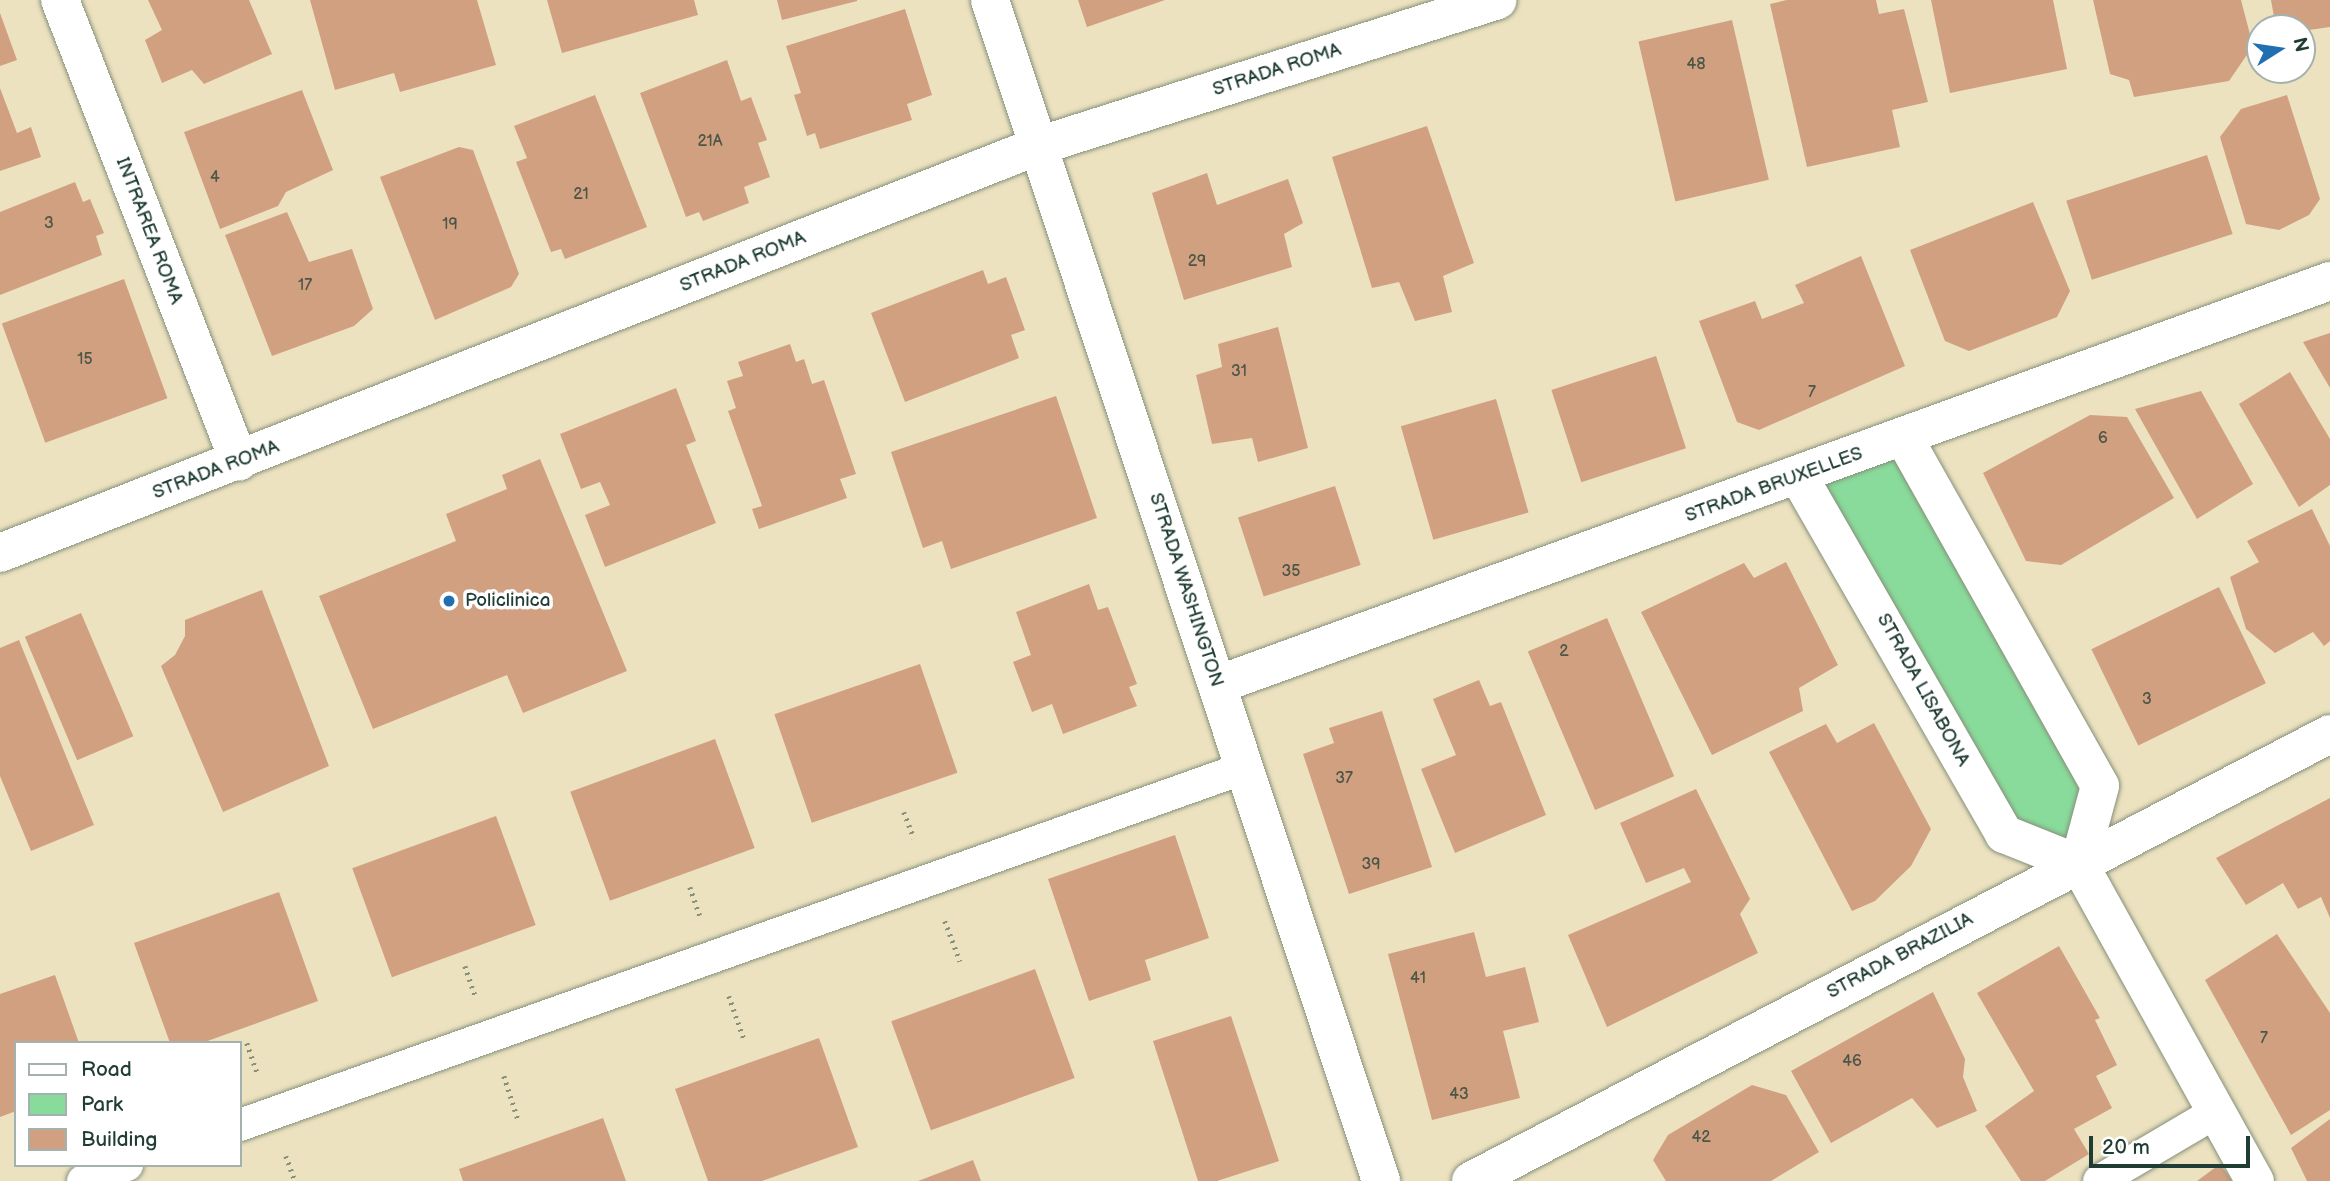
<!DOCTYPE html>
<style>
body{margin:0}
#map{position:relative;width:2330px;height:1181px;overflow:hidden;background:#ece2c0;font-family:"Balsamiq Sans",sans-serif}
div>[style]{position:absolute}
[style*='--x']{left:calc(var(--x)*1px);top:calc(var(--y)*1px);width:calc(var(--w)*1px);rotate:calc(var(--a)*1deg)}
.green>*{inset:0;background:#89db9b}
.building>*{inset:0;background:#d1a081;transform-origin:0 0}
.path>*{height:4.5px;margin-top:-2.25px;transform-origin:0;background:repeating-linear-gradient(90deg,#86907a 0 2px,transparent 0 7px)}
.roads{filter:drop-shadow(0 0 2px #86907a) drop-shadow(0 0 2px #86907a)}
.service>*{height:32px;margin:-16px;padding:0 16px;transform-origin:16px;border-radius:16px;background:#fff}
.minor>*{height:38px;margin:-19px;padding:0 19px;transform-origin:19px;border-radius:19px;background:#fff}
.tertiary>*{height:38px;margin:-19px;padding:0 19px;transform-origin:19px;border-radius:19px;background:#fff}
.dots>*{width:19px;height:19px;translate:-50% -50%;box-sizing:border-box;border:4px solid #fff;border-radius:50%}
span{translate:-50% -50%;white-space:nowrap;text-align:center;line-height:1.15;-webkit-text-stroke:7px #fff;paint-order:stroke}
.number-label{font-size:16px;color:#4c5647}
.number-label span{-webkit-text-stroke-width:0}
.street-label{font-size:19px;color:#1f3d34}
.poi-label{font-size:19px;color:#1f3d34}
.left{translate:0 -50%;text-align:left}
.legend{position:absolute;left:14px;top:1041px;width:228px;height:126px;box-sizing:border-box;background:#fff;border:2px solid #a5b1ae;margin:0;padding:9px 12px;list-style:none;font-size:21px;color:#1f3d34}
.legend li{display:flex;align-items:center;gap:14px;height:35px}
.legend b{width:35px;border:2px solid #a5b1ae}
.north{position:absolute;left:2246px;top:14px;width:70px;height:70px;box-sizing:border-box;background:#fff;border:2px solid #a5b1ae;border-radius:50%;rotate:78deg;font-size:19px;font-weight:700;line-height:28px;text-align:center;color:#1f3d34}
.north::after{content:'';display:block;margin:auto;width:24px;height:32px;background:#1f6fb2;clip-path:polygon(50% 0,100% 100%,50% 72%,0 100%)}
.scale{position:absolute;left:2089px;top:1136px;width:161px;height:32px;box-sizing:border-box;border:4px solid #1f3d34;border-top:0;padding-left:9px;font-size:21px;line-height:24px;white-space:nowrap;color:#1f3d34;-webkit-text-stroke:5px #fff;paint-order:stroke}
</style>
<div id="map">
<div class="green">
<i style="clip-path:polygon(1904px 438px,2100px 786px,2079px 864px,2004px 834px,1799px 477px)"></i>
</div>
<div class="building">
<i style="clip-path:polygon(148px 0,249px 0,272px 54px,204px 84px,192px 70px,162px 83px,145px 40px,162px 30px)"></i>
<i style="clip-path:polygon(310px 0,477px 0,496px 65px,400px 92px,394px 73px,335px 90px)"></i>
<i style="clip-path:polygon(547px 0,694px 0,698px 15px,562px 53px)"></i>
<i style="clip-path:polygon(777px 0,857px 0,857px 1px,782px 20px)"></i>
<i style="clip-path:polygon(1078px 0,1165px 0,1087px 27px)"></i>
<i style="clip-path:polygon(1787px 0,1876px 0,1879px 14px,1904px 9px,1928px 102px,1892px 110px,1900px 147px,1807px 167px,1770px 4px)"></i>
<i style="clip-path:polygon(1931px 0,2053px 0,2067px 69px,1950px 93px)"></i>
<i style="clip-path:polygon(2093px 0,2241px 0,2253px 46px,2229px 81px,2134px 97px,2129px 80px,2110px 74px)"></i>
<i style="clip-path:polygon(2271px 0,2330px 0,2330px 27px,2302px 31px,2276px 28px)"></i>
<i style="clip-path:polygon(905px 9px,932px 95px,907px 104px,912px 120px,820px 149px,815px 133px,807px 136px,794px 95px,801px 93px,786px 46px)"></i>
<i style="clip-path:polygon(0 13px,17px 60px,0 66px)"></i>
<i style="left:1732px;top:20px;width:164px;height:96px;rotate:77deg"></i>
<i style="clip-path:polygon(727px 60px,741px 101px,751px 97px,767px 140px,758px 143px,770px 177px,744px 187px,749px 203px,703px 221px,699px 212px,686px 217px,640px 93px)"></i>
<i style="clip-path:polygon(0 88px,17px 133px,31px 127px,41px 157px,0 171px)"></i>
<i style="clip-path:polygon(302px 90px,333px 170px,286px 192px,278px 206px,220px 229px,184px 132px)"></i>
<i style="clip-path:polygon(595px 95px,647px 227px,565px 259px,561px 249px,551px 252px,516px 162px,527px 158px,514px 126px)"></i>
<i style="clip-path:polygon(2287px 95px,2320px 199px,2309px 215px,2279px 230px,2246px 224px,2220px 137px,2241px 109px)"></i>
<i style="clip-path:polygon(1427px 126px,1474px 263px,1443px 276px,1452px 312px,1415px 321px,1399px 282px,1372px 288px,1332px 157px)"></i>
<i style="clip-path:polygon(459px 147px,473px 150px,519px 274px,511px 287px,435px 320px,380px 177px)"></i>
<i style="left:2207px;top:155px;width:83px;height:148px;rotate:72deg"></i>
<i style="clip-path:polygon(1207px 173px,1217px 205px,1288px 179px,1303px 223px,1284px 234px,1292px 267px,1184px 300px,1152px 193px)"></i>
<i style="clip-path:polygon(75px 182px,83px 202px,90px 199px,104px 233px,96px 236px,102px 255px,0 295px,0 212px)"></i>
<i style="clip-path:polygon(2033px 202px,2070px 291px,2057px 317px,1969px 351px,1945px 341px,1910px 250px)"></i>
<i style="clip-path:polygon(287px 212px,309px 262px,352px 249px,373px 309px,354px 326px,272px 356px,225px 235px)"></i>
<i style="clip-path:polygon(1861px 256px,1905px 366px,1759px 430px,1737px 422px,1699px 321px,1755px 301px,1762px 319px,1804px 303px,1795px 285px)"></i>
<i style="clip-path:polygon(983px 270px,988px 284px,1006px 277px,1025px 330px,1011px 335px,1019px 358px,905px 402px,871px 313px)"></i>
<i style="left:124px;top:279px;width:127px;height:130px;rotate:70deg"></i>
<i style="clip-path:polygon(1278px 327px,1308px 448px,1258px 462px,1252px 438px,1212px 444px,1196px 375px,1222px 367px,1218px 344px)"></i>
<i style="clip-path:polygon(2330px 333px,2330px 388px,2303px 342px)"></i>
<i style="clip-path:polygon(790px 344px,796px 362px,804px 359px,812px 384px,824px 380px,856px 474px,840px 479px,847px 498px,759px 529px,752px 509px,762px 506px,728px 411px,736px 408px,727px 381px,743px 376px,738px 362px)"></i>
<i style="left:1656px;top:356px;width:97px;height:110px;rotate:72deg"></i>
<i style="clip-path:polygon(2290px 372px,2330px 439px,2330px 485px,2299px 507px,2239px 404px)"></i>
<i style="clip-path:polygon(676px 388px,696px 441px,686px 445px,716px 523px,605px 567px,585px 515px,610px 505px,600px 482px,581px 489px,560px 434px)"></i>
<i style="clip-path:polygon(2201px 391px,2253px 484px,2197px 519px,2135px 409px)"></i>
<i style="clip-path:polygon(1056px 396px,1097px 518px,951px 569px,942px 541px,923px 548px,891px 452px)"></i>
<i style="left:1496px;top:399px;width:118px;height:99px;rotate:74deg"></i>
<i style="clip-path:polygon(2090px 415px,2127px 417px,2174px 498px,2061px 565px,2026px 561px,1983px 473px)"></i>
<i style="clip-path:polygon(540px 459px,627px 671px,523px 713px,507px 675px,373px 729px,319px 596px,456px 541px,446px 514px,507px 489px,502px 475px)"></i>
<i style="left:1335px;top:486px;width:83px;height:102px;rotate:72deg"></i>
<i style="clip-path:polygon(2312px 509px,2330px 546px,2330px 641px,2324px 646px,2313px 632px,2275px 653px,2246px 629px,2230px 577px,2259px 562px,2247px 541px)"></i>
<i style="clip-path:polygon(1786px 562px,1838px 665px,1799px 688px,1803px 711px,1712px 755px,1641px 612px,1744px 563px,1754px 578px)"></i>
<i style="clip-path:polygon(1089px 584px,1098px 610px,1108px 607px,1137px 684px,1129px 687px,1137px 706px,1063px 734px,1052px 704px,1032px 712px,1013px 662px,1031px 655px,1016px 612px)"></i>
<i style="left:2219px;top:587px;width:107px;height:142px;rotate:64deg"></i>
<i style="clip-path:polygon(262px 590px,329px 766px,223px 812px,161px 666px,175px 655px,185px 636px,185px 620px)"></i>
<i style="left:81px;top:613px;width:134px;height:61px;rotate:67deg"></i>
<i style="left:1607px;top:618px;width:172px;height:86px;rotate:67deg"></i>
<i style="clip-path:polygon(19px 640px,94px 825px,31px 851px,0 776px,0 648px)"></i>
<i style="left:920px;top:664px;width:115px;height:154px;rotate:71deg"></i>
<i style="clip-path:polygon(1479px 680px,1490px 706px,1501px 702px,1546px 815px,1455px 853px,1421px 769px,1456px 755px,1433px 699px)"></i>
<i style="clip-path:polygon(1382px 711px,1432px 867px,1349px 894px,1303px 754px,1334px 743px,1329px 728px)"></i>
<i style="clip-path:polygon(1874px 723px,1931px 829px,1911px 866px,1875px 901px,1852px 911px,1769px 752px,1826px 724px,1837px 743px)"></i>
<i style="left:715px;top:739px;width:116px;height:154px;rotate:70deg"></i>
<i style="clip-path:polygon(1696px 789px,1750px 899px,1740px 914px,1758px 953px,1607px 1027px,1568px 935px,1691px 882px,1684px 868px,1646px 883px,1620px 823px)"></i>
<i style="clip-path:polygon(2330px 798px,2330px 918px,2321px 897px,2298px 909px,2283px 883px,2246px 905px,2216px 858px)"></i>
<i style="left:496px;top:816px;width:116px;height:153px;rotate:70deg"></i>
<i style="clip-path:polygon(1175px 835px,1209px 938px,1145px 960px,1151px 980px,1089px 1001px,1048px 879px)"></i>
<i style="clip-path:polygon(279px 892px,318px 1001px,202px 1043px,170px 1043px,134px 943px)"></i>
<i style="clip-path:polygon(1474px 932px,1486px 977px,1525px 967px,1539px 1022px,1503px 1031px,1520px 1098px,1432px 1120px,1388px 954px)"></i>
<i style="clip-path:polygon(2277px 934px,2330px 1013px,2330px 1110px,2291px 1135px,2205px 980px)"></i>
<i style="clip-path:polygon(2059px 946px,2100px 1018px,2095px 1020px,2117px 1065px,2096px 1076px,2112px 1108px,2074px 1129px,2089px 1154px,2045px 1181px,2021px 1181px,1985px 1126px,2034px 1091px,1977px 993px)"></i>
<i style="left:1035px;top:969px;width:116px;height:153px;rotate:70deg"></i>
<i style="clip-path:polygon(55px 975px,79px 1043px,16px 1043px,16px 1111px,0 1117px,0 994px)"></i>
<i style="clip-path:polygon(1933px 992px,1965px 1059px,1963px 1077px,1977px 1111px,1937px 1128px,1912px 1098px,1831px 1143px,1791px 1071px)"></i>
<i style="clip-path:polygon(1231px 1016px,1279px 1161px,1217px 1181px,1198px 1181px,1153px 1041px)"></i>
<i style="clip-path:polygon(819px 1038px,858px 1147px,762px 1181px,708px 1181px,675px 1089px)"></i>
<i style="clip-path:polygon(1752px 1085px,1786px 1095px,1819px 1152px,1771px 1181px,1666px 1181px,1653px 1160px,1668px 1135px)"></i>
<i style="clip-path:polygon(603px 1118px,626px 1181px,463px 1181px,459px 1169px)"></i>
<i style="clip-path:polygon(2330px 1119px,2330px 1181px,2307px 1181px,2291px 1148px)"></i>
<i style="clip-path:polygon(973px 1160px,981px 1181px,918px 1181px)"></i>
<i style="clip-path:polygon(2220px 1164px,2232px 1181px,2197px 1181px)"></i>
</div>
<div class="path">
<i style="--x:904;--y:812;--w:28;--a:69"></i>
<i style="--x:690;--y:887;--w:31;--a:71"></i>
<i style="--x:945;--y:921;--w:43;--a:69.4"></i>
<i style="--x:465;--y:966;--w:31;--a:71"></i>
<i style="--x:729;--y:996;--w:46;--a:70.8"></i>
<i style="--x:247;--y:1043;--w:31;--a:71"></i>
<i style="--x:504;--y:1076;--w:45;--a:72"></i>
<i style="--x:286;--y:1156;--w:27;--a:70"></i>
</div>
<div class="roads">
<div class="service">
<i style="--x:240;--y:1125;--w:1066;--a:-19.57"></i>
<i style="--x:83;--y:1181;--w:47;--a:-20"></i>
<i style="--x:2099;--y:1181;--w:136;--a:-30.5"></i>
</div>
<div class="minor">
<i style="--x:60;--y:0;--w:495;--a:68.8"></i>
<i style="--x:990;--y:0;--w:1244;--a:71.68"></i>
<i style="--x:1904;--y:438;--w:399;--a:60.6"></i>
<i style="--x:2100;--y:786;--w:81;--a:105.1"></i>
<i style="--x:2079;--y:864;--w:363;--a:61"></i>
<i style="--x:1799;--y:477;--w:412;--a:60.1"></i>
<i style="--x:2004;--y:834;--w:81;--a:21.8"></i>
<i style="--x:1217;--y:685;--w:1184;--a:-19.95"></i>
<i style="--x:1471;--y:1181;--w:968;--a:-27.49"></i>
</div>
<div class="tertiary">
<i style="--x:0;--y:553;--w:1115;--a:-21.41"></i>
<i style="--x:1038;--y:146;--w:482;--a:-17.6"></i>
</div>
</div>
<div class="dots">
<i style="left:449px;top:601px;background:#1f6fb2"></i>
</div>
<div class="number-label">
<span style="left:1696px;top:65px">48</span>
<span style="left:710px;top:142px">21A</span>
<span style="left:215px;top:178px">4</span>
<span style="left:581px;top:195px">21</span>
<span style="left:49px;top:224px">3</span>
<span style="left:450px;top:225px">19</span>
<span style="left:1197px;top:262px">29</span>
<span style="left:305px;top:286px">17</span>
<span style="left:85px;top:360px">15</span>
<span style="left:1239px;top:372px">31</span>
<span style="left:1812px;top:393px">7</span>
<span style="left:2103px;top:439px">6</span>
<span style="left:1291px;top:572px">35</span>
<span style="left:1564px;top:652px">2</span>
<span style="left:2147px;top:700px">3</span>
<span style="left:1344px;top:779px">37</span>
<span style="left:1371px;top:865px">39</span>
<span style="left:1418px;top:979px">41</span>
<span style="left:2264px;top:1039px">7</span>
<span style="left:1852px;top:1062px">46</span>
<span style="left:1459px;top:1095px">43</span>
<span style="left:1701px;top:1138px">42</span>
</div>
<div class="street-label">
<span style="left:1277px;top:70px;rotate:-18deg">STRADA ROMA</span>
<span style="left:149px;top:231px;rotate:69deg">INTRAREA ROMA</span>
<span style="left:743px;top:262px;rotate:-22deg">STRADA ROMA</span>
<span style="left:216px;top:470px;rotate:-21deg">STRADA ROMA</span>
<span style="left:1774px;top:485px;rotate:-20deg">STRADA BRUXELLES</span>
<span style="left:1186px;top:590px;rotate:72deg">STRADA WASHINGTON</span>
<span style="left:1923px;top:690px;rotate:61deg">STRADA LISABONA</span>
<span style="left:1900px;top:956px;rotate:-28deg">STRADA BRAZILIA</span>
</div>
<div class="poi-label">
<span class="left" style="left:465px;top:601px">Policlinica</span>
</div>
<ul class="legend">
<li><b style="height:9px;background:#fff"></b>Road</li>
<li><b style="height:19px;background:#89db9b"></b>Park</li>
<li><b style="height:19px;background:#d1a081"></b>Building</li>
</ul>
<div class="north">N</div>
<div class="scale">20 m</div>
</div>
